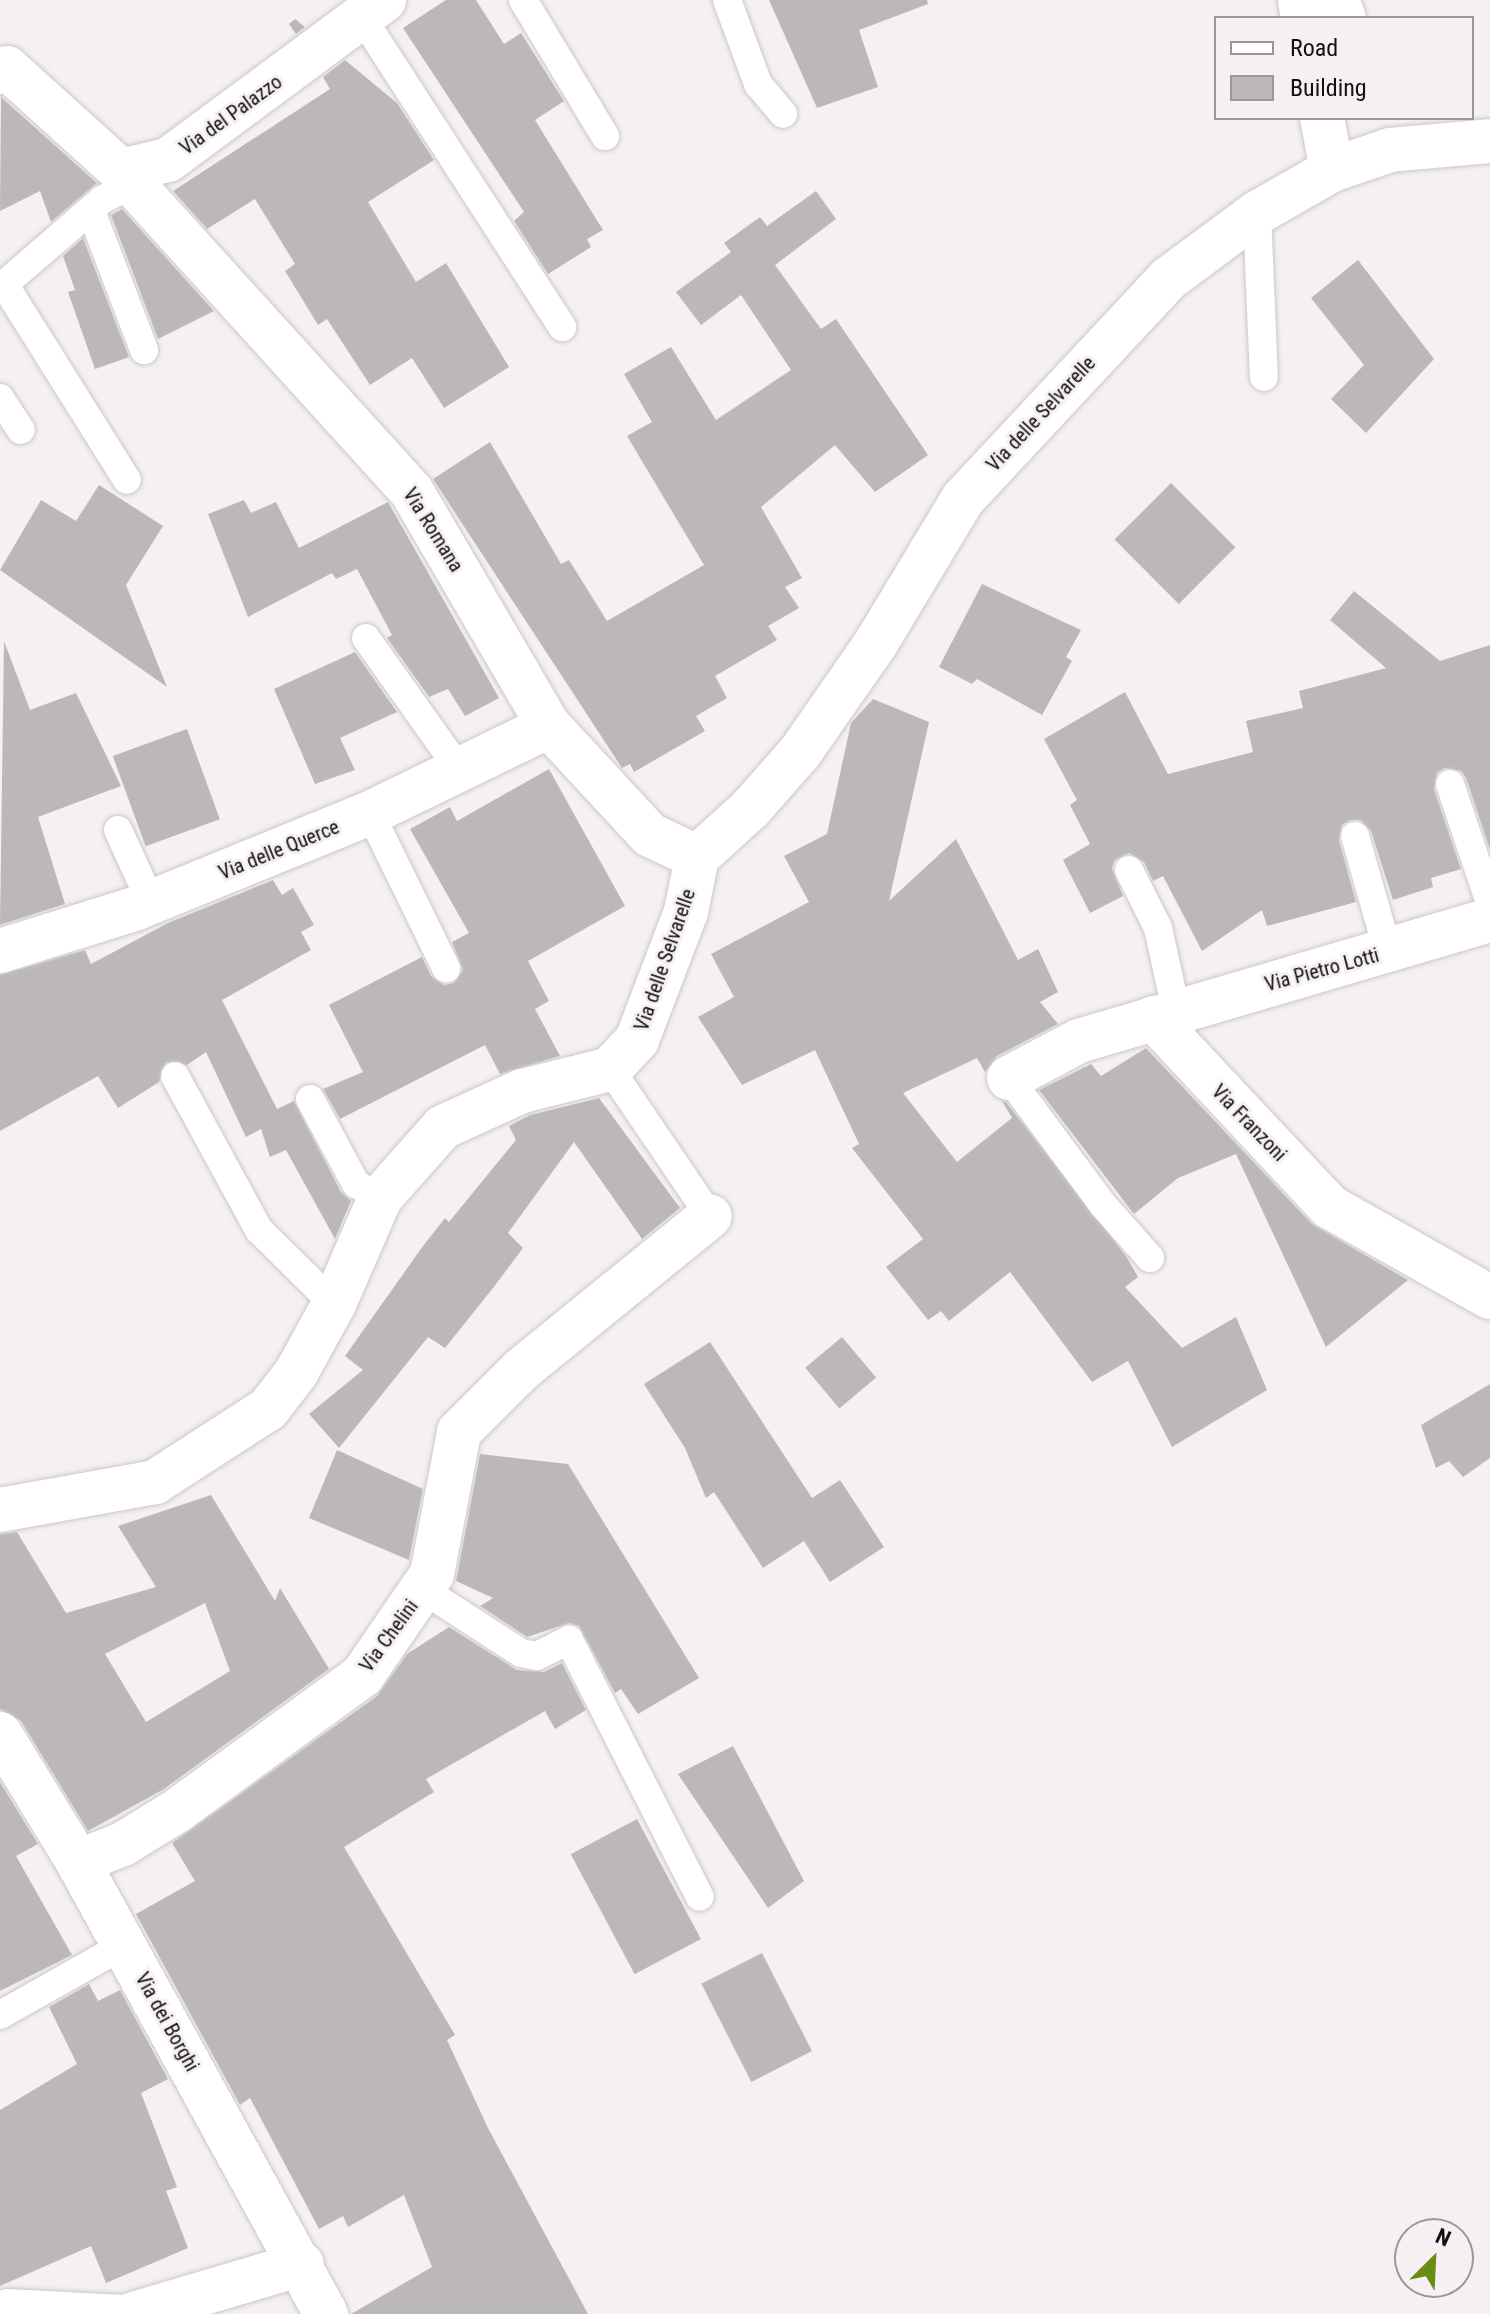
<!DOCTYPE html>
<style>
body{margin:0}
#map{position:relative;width:1490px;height:2314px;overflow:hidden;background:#f6f0f4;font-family:"Roboto Condensed",sans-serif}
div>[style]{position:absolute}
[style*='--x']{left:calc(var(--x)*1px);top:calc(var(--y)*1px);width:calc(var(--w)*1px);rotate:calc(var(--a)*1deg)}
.building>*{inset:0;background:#bcb7bb;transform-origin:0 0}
.roads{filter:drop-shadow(0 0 2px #ccc7ca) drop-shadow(0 0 2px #ccc7ca)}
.service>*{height:28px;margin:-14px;padding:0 14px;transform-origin:14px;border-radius:14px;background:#fff}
.minor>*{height:44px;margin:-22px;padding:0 22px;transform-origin:22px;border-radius:22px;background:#fff}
.tertiary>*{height:44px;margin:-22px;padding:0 22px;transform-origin:22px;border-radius:22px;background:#fff}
span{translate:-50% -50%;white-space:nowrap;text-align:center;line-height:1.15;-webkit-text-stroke:6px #f6f0f4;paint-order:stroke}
.street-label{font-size:20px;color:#121011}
.legend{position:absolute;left:1214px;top:16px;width:260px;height:104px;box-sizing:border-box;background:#f6f0f4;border:2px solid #9b9699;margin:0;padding:10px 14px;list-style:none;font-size:24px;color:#121011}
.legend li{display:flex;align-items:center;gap:16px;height:40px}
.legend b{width:40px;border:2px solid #9b9699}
.north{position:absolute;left:1394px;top:2218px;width:80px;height:80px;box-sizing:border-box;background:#f6f0f4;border:2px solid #9b9699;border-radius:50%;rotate:24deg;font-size:22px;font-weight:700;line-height:32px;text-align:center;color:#121011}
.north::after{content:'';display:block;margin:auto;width:28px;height:36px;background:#698c11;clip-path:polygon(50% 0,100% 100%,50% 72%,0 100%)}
</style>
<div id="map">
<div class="building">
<i style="clip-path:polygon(446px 0,476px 0,504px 44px,521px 33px,564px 101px,535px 120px,603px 230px,587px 239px,591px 247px,548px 274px,514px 221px,524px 212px,403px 28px)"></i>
<i style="clip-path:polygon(769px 0,927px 0,928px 4px,859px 30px,878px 87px,817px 108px)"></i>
<i style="clip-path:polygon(295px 19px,305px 27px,296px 34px,289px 24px)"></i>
<i style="clip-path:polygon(345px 60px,397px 103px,434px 160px,368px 202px,416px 282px,446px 263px,509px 367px,444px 408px,412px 358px,370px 385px,327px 319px,318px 325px,285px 271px,295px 264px,255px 199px,207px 229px,173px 191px,330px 89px,323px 77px)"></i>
<i style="clip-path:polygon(1px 97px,97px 183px,51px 222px,40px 191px,0 211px)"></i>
<i style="clip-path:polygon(816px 191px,836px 219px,775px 265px,821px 329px,836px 319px,928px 455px,875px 492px,835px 445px,761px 507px,802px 578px,785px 587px,799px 608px,768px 626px,777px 640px,715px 676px,727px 698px,696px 716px,705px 731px,634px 772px,630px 764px,622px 768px,433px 479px,490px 442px,561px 564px,569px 560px,607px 621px,704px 565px,627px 436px,652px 422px,624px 374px,671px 347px,716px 420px,791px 370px,741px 295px,701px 325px,676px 292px,731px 252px,724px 243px,760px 217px,767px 226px)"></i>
<i style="clip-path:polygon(122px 209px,214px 311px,158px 339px,111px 215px)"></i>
<i style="clip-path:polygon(83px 238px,129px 357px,95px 369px,68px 292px,75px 290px,63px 256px)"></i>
<i style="clip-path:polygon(1358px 260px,1434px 359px,1366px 433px,1331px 399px,1364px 365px,1311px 298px)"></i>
<i style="left:1171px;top:483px;width:91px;height:80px;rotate:45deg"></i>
<i style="clip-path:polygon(99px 485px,163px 526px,126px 585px,167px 687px,0 570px,41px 500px,76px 521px)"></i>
<i style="clip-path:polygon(244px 500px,251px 513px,276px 502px,299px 548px,388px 502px,499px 698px,465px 716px,448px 689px,429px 697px,387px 638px,392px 635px,357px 569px,336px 579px,332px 573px,248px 617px,208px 514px)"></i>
<i style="clip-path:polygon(982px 584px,1081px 630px,1066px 657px,1072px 661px,1042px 715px,977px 679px,972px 684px,939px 667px)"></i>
<i style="clip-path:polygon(1354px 591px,1440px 661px,1490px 645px,1490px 850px,1466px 778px,1461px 771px,1445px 768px,1437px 773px,1434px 789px,1461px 869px,1431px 878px,1433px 887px,1393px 900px,1371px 831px,1360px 820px,1351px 820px,1342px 825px,1339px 840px,1356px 902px,1267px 926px,1262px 910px,1202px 951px,1163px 876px,1153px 881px,1144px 862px,1129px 853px,1115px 860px,1112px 868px,1123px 896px,1090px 913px,1063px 860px,1090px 844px,1070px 805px,1077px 800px,1044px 739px,1125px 692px,1168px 774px,1253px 752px,1246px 721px,1303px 708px,1299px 691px,1386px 668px,1330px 620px)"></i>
<i style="clip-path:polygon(4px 641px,30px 710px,76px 693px,121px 786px,38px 817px,65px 904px,0 925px)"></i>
<i style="clip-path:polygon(355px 652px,397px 712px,340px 738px,355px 770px,315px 784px,274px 689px)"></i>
<i style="clip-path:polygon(873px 699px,929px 722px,889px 901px,956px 839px,1018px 960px,1038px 949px,1058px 992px,1040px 1002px,1058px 1024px,997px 1056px,985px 1072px,977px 1058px,903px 1093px,957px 1162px,1012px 1118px,1002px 1101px,1006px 1102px,1126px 1256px,1138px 1277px,1125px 1287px,1182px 1348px,1236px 1317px,1267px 1390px,1172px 1447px,1128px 1361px,1092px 1382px,1010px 1272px,949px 1321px,941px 1311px,928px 1320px,886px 1267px,923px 1239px,852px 1148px,859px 1144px,815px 1050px,742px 1085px,698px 1017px,734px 997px,711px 954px,809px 902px,784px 856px,827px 834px,851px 723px)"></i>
<i style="left:187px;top:729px;width:96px;height:79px;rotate:70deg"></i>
<i style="clip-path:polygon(549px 769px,625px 906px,528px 961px,549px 1001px,535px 1009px,560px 1056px,500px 1074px,485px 1045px,340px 1119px,323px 1089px,363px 1072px,329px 1005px,422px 957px,431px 976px,444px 985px,454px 983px,463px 970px,452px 942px,469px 933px,410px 829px,450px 807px,457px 821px)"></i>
<i style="clip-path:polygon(273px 880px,282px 895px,293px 888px,314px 925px,301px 932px,311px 950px,222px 1000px,277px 1109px,294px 1101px,341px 1192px,351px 1201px,335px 1239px,286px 1150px,270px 1157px,261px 1129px,246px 1137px,206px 1052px,187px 1065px,166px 1062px,159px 1082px,118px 1108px,98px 1076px,0 1131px,0 975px,85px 950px,91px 964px,168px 923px)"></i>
<i style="clip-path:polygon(1146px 1048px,1312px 1224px,1408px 1280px,1326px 1347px,1236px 1154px,1178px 1178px,1134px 1214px,1039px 1090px,1091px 1064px,1101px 1076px)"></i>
<i style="clip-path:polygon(599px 1098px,680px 1208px,642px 1239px,574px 1142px,508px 1233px,523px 1248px,493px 1288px,445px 1348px,428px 1337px,339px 1448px,309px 1414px,363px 1370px,345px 1356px,423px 1246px,445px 1218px,449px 1222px,516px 1140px,509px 1126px,530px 1115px)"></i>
<i style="left:842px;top:1337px;width:53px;height:48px;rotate:50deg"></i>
<i style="clip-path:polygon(710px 1342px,812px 1498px,840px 1480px,884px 1547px,830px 1582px,804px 1541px,763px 1568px,714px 1492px,706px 1498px,685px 1448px,644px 1384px)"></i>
<i style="clip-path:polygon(1490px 1384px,1490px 1458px,1463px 1477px,1449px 1461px,1436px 1468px,1421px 1425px)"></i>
<i style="clip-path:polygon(337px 1450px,423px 1489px,409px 1560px,309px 1518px)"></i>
<i style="clip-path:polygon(480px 1454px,568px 1464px,699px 1678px,638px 1714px,621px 1689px,615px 1693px,579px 1626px,569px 1623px,527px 1637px,480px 1606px,493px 1598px,456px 1581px)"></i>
<i style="clip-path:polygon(evenodd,211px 1495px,275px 1601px,280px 1588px,329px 1669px,164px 1789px,88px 1831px,21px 1721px,0 1709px,0 1534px,17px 1532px,66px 1613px,156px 1587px,118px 1526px,211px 1495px,205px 1603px,230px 1671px,146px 1722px,105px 1654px,205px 1603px)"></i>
<i style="clip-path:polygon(449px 1627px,517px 1670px,544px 1672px,562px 1663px,586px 1710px,555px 1729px,545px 1711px,426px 1779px,434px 1792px,344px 1847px,455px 2035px,447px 2040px,488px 2128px,588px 2314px,351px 2314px,432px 2267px,404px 2195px,348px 2227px,343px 2216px,319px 2229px,250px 2098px,240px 2105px,136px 1914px,195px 1881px,172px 1843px,377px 1696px,407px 1654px)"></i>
<i style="clip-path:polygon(733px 1746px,804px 1881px,768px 1908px,678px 1774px)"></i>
<i style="clip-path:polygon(0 1782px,38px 1844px,16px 1856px,72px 1955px,0 1991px)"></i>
<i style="left:637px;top:1819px;width:136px;height:75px;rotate:62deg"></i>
<i style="left:762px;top:1953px;width:110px;height:68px;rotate:63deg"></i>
<i style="clip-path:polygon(89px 1984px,98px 2001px,120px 1990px,168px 2079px,141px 2093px,177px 2187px,166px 2191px,188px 2248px,106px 2283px,91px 2246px,0 2286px,0 2110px,77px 2064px,49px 2007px)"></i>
</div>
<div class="roads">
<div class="service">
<i style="--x:523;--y:0;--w:159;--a:58.9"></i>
<i style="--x:727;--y:0;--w:90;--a:69.7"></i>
<i style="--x:758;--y:84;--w:39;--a:50"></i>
<i style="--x:363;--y:19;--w:367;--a:57.1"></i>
<i style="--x:91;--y:211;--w:149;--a:69.1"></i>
<i style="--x:1257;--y:213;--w:164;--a:87.6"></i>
<i style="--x:4;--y:284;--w:231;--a:57.9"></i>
<i style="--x:0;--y:288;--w:136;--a:-40.8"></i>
<i style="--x:103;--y:199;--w:30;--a:-26"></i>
<i style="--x:0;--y:398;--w:38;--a:57"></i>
<i style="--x:366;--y:638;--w:163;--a:54.7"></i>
<i style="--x:1450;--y:784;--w:126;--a:71.4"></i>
<i style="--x:370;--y:813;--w:173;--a:63.9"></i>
<i style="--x:118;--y:830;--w:79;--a:65.4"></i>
<i style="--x:1355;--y:836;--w:121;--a:74.1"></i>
<i style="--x:1129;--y:870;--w:65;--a:63.4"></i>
<i style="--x:1158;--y:928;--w:84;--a:77.6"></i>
<i style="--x:610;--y:1069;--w:178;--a:55.8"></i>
<i style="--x:175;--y:1076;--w:175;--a:61.4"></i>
<i style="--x:259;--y:1230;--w:105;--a:44.6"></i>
<i style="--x:1009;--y:1078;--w:158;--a:53.5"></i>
<i style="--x:1103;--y:1205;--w:71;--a:48.4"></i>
<i style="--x:310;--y:1099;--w:97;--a:61.6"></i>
<i style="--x:356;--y:1184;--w:28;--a:30"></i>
<i style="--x:422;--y:1589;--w:118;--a:32.9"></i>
<i style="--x:521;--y:1653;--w:16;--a:11"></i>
<i style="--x:537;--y:1656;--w:36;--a:-27"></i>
<i style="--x:569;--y:1640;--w:288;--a:63"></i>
<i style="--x:0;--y:2015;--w:142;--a:-29.4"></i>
<i style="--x:7;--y:2303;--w:136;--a:2.9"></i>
</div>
<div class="minor">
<i style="--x:1300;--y:0;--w:18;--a:81"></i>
<i style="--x:1337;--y:0;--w:19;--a:69"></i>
<i style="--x:0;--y:72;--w:8;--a:-30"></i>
<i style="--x:7;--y:68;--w:154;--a:42.1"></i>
<i style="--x:121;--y:171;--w:48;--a:-13.2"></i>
<i style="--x:168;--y:160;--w:269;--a:-36.5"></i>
<i style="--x:1322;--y:118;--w:53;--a:79.1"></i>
<i style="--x:121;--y:171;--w:433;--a:47.8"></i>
<i style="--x:412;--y:492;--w:271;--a:59.7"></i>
<i style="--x:549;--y:726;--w:149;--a:47.2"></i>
<i style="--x:650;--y:835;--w:52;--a:25.1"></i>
<i style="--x:0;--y:951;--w:144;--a:-17.4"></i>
<i style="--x:137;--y:908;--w:252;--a:-22.2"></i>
<i style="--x:370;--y:813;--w:199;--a:-25.9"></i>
<i style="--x:1153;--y:1018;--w:259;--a:46.9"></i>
<i style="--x:1330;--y:1207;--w:184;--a:29.4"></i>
<i style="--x:1009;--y:1078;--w:79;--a:-27.9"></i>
<i style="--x:1079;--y:1041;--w:428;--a:-16.4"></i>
<i style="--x:0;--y:1510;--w:158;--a:-10.2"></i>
<i style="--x:155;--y:1482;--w:135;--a:-32.9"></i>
<i style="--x:268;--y:1409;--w:46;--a:-52.1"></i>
<i style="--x:296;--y:1373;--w:79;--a:-61.2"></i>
<i style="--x:334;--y:1304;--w:116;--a:-66.5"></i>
<i style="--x:380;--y:1198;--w:95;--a:-48.4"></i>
<i style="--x:443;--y:1127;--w:87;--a:-24.5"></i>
<i style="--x:522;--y:1091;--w:91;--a:-14"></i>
<i style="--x:610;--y:1069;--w:40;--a:-47"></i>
<i style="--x:637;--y:1040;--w:137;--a:-69.1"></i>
<i style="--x:686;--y:912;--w:56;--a:-78.7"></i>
<i style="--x:697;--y:857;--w:73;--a:-42.2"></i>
<i style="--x:751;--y:808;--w:76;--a:-48.7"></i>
<i style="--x:801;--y:751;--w:131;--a:-55.2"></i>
<i style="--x:876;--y:643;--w:168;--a:-58.9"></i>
<i style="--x:963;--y:499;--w:301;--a:-47"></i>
<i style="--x:1168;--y:279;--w:111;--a:-36.6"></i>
<i style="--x:1257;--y:213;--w:86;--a:-29.8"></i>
<i style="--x:1332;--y:170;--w:61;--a:-19"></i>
<i style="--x:1390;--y:150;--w:100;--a:-5.1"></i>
<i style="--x:78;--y:1862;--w:48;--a:-21.8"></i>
<i style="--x:123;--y:1844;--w:65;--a:-31.7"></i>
<i style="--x:178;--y:1810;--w:228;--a:-36.1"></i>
<i style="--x:362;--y:1676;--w:124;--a:-55.5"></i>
<i style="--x:432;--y:1574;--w:145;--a:-79.2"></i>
<i style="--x:459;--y:1432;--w:89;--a:-45"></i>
<i style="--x:522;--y:1369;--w:242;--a:-39.1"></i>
<i style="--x:133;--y:2314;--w:176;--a:-16.5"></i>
</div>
<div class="tertiary">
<i style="--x:0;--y:1734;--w:150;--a:58.6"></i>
<i style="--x:78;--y:1862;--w:516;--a:61.25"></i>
</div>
</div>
<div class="street-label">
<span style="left:231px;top:115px;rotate:-36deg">Via del Palazzo</span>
<span style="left:1041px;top:414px;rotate:-47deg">Via delle Selvarelle</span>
<span style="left:433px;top:530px;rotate:58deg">Via Romana</span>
<span style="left:279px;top:850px;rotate:-22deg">Via delle Querce</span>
<span style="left:665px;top:960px;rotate:-71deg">Via delle Selvarelle</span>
<span style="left:1322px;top:970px;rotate:-15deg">Via Pietro Lotti</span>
<span style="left:1249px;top:1123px;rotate:46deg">Via Franzoni</span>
<span style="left:389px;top:1636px;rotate:-54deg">Via Chelini</span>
<span style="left:167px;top:2022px;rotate:61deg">Via dei Borghi</span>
</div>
<ul class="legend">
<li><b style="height:10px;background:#fff"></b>Road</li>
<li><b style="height:22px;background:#bcb7bb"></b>Building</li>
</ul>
<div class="north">N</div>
</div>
